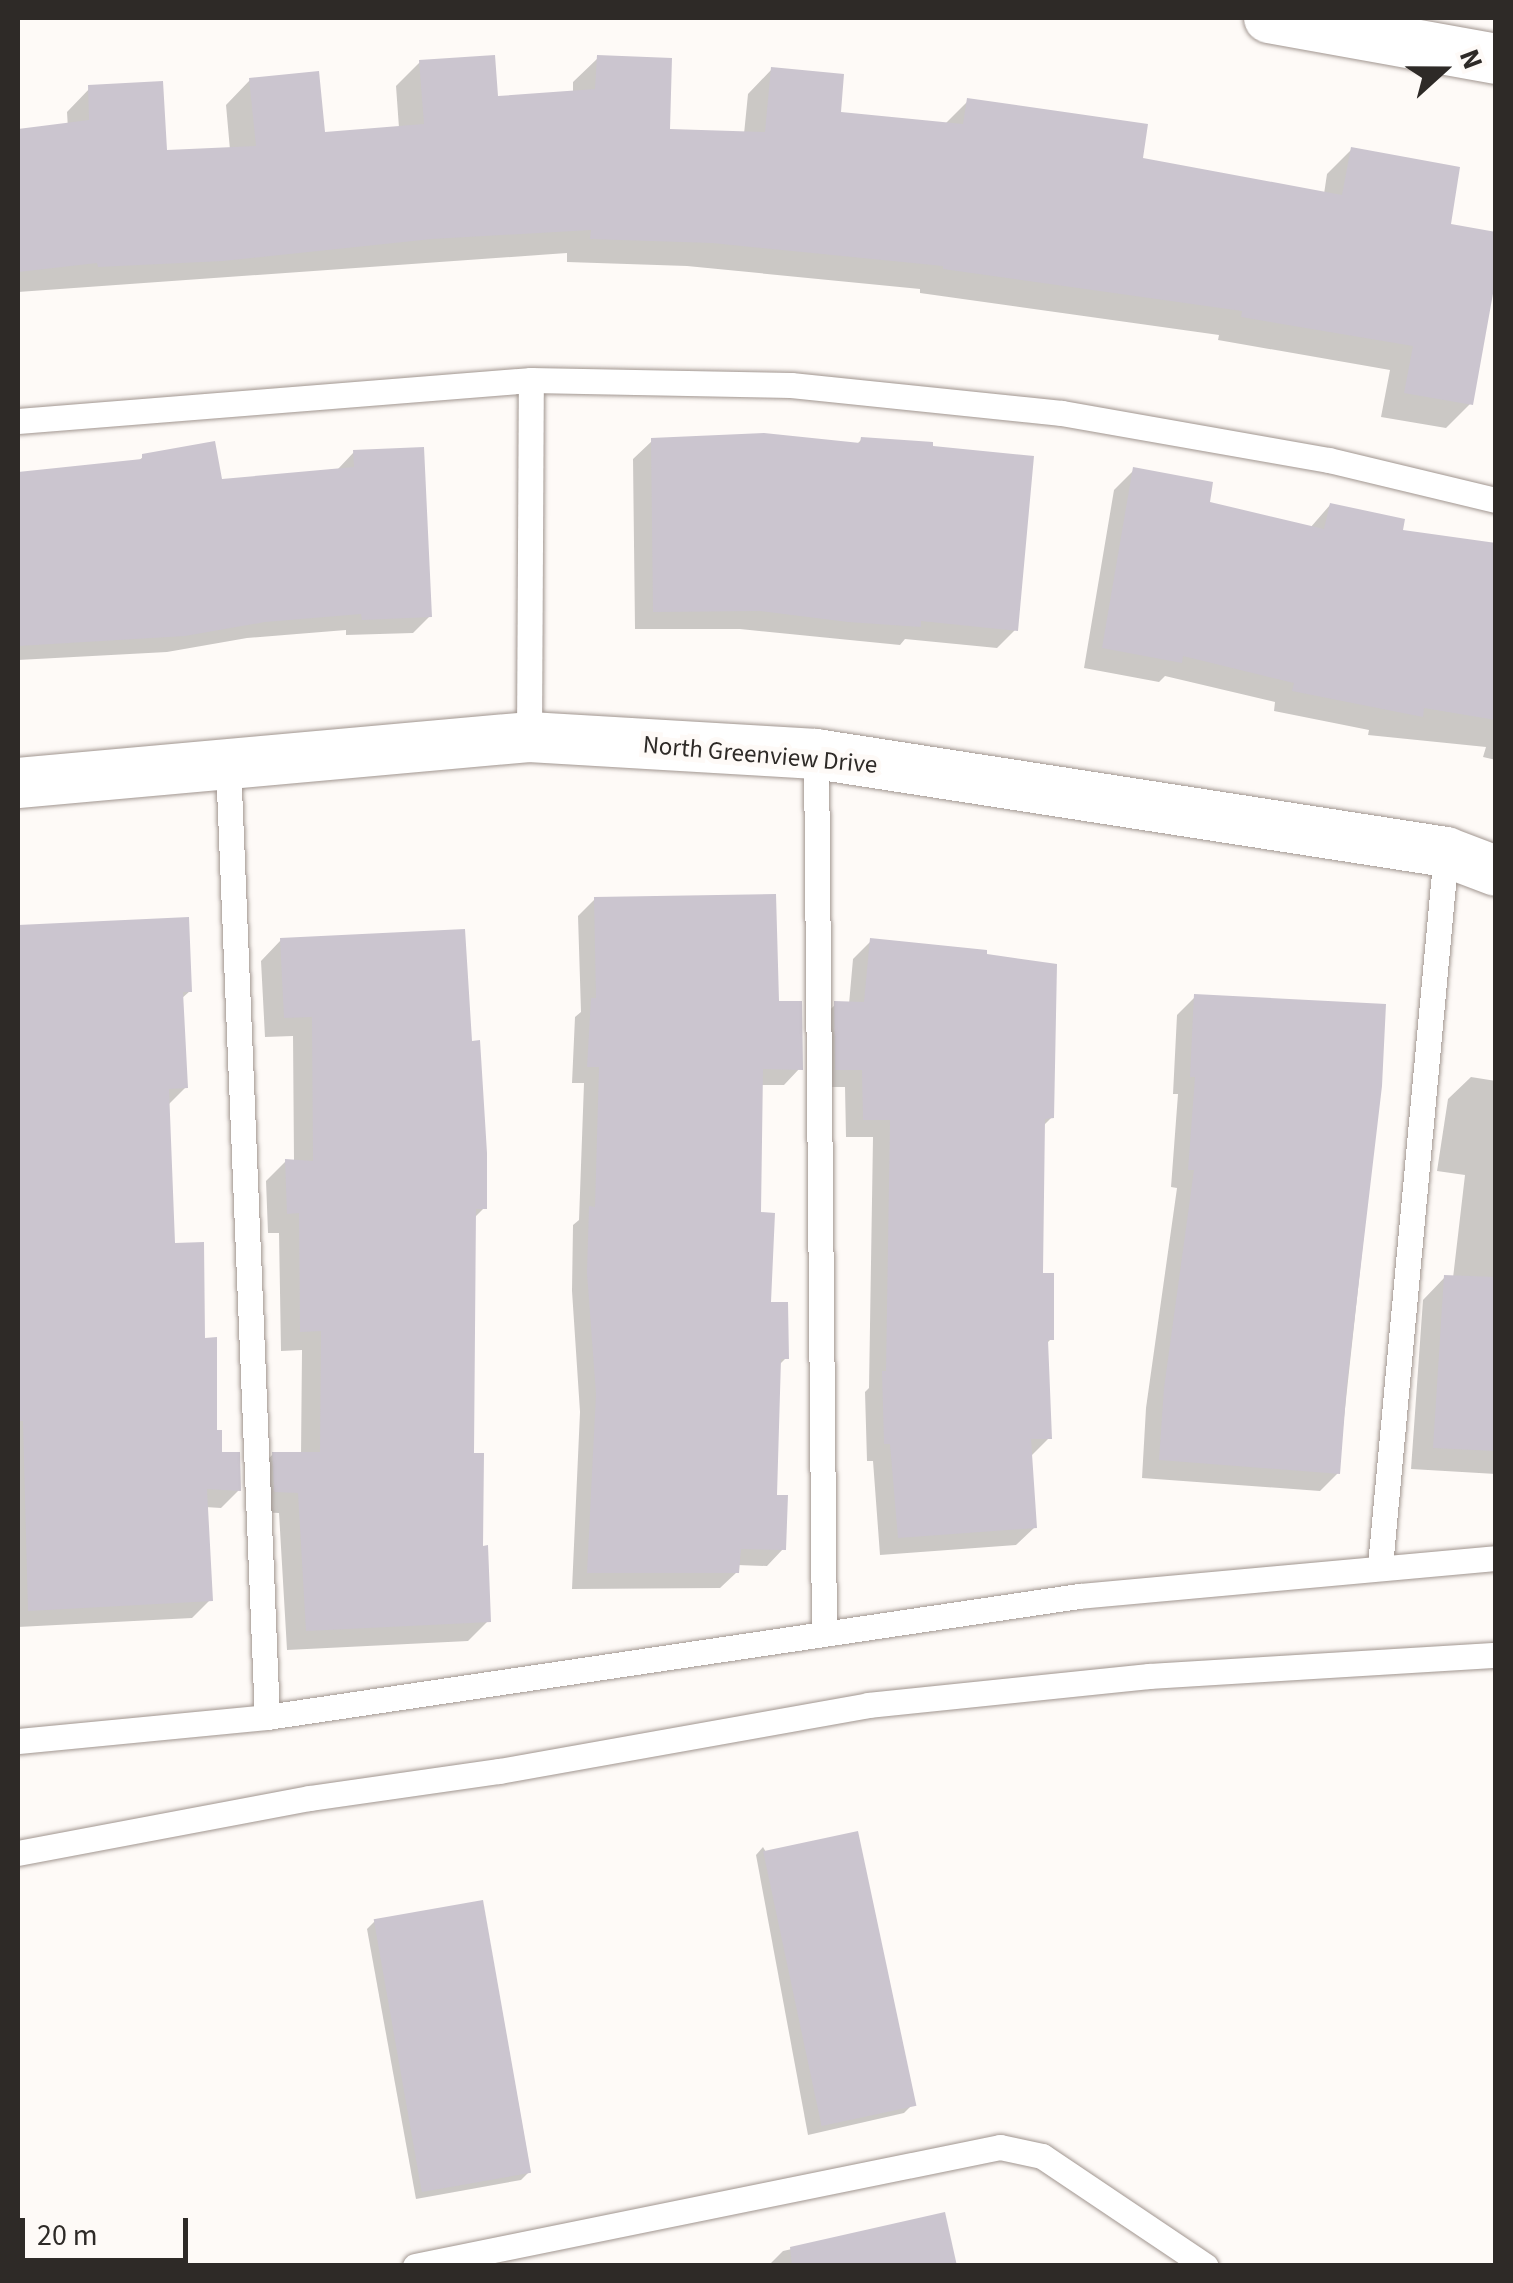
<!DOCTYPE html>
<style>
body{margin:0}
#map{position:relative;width:1513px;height:2283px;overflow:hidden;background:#fefaf7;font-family:"Source Sans 3",sans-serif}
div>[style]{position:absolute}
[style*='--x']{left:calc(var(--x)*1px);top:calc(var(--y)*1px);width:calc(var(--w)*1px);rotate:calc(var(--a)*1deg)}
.shadow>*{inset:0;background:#0003}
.building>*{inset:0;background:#cbc5cf;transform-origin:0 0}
.roads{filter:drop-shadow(0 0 2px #a19690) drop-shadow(0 0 2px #a19690)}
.lane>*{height:25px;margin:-12.5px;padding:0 12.5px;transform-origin:12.5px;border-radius:12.5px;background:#fff}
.street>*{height:50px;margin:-25px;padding:0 25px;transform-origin:25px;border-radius:25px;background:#fff}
span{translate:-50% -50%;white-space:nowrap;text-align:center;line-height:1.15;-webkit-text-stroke:10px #fefaf7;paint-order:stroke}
.street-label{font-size:25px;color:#2e2a27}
.frame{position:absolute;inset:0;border:20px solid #2e2a27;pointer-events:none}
.north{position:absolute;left:1393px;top:20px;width:100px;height:100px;-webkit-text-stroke:8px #fefaf7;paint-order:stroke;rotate:69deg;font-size:28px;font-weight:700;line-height:40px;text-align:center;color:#2e2a27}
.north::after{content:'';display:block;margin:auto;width:35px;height:45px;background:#2e2a27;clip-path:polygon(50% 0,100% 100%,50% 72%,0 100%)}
.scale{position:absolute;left:20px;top:2218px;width:168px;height:45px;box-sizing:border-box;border:5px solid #2e2a27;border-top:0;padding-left:12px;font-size:30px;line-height:35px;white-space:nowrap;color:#2e2a27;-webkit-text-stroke:8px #fefaf7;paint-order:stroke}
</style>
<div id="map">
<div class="shadow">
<i style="clip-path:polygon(598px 58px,667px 132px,744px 134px,748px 94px,772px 69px,838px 114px,944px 125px,968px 101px,1141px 160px,1324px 194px,1327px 174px,1351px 150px,1448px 226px,1470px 404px,1446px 428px,1381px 417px,1390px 370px,1218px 340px,1219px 335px,920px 293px,920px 289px,687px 266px,567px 262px,567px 253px,18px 292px,18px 132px,22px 131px,72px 199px,67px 112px,91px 87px,165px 153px,230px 150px,226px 105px,250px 80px,323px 135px,399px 128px,396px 86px,420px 62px,495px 99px,573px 93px,573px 82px)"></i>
<i style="clip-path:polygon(862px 439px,1015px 630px,997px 648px,905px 639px,900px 645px,740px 629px,635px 629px,633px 459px,652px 441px,856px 445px)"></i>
<i style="clip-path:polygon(354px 452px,430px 616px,413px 633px,346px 635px,346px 630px,247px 638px,167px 652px,18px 660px,18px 475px,137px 462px,143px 457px,220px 481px,338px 469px)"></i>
<i style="clip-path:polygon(1134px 470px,1207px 504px,1310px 528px,1330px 505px,1400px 532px,1496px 545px,1496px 760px,1483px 757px,1486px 747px,1368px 735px,1369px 730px,1274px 711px,1275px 702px,1165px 676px,1159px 682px,1084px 668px,1114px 490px)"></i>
<i style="clip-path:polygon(595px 899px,777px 1003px,800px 1068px,784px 1085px,760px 1085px,758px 1215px,768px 1305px,786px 1358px,778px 1366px,774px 1498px,783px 1549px,767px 1566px,737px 1565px,737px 1572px,720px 1588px,572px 1589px,580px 1412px,572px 1291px,573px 1225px,579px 1220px,584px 1083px,572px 1083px,575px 1017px,581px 1012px,578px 916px)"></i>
<i style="clip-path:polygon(186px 920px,190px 991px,181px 999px,186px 1087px,167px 1106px,172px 1245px,203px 1340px,219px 1454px,239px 1490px,221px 1508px,205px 1507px,210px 1600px,192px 1618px,18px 1627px,18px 927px)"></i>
<i style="clip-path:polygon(281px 940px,484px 1208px,474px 1218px,472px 1456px,488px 1621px,468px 1641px,287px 1650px,279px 1513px,255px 1512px,253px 1475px,273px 1454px,301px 1455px,302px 1350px,281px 1351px,279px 1233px,268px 1233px,266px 1181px,286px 1161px,294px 1162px,293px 1036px,265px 1037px,261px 961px)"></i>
<i style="clip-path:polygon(871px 941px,1052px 1117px,1042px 1127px,1040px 1275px,1051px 1339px,1045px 1345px,1049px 1438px,1030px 1457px,1035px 1527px,1016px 1545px,880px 1555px,873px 1461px,867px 1461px,865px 1392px,869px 1388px,873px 1137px,846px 1137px,845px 1087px,818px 1087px,817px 1022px,836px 1004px,849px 1004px,853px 959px)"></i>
<i style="clip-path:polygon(1195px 997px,1380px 1086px,1338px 1473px,1320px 1491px,1142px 1478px,1146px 1408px,1177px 1188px,1171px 1187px,1178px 1094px,1173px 1094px,1177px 1015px)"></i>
<i style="clip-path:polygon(1471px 1077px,1496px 1081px,1496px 1474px,1411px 1469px,1423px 1300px,1445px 1277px,1453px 1278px,1465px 1175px,1437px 1171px,1448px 1099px)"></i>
<i style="clip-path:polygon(763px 1847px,912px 2105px,904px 2113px,808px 2135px,756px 1855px)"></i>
<i style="clip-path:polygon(375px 1921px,529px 2172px,521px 2180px,416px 2199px,367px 1929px)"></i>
<i style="clip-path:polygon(943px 2215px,955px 2266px,768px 2266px,783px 2251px)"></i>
</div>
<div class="building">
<i style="clip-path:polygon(495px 55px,498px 96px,595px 89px,597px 55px,672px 58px,670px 129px,765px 132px,771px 67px,844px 74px,841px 112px,963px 124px,967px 98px,1148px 124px,1143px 158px,1342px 195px,1351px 147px,1460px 167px,1451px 224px,1496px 232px,1496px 277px,1473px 405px,1404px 393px,1413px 346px,1241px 317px,1242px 311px,943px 269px,943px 266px,712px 243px,590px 239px,591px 230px,432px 239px,223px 261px,98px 267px,97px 263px,18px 272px,18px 129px,89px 120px,88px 85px,163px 81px,167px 150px,256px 146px,249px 78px,319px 71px,325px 132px,424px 124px,419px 60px)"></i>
<i style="clip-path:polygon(764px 433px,860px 443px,861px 437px,933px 442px,933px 446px,1034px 456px,1018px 631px,921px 621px,921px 627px,848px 622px,760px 611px,653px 612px,651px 438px)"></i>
<i style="clip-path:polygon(215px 441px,222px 479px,354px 467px,353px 450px,424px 447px,432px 617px,362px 620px,361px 614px,265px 622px,185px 636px,18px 646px,18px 472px,142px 459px,142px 454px)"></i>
<i style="clip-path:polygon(1133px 467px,1213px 482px,1210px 502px,1324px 529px,1330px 503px,1405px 519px,1403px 530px,1496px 543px,1496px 720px,1424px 708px,1423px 717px,1292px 691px,1294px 683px,1183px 656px,1182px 663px,1102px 648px)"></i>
<i style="clip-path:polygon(776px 894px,779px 1001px,802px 1001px,803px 1070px,763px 1069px,761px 1212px,775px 1213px,771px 1302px,788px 1302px,789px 1359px,781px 1359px,777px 1495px,788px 1495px,786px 1550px,741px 1549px,739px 1573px,587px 1573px,596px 1394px,587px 1273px,589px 1206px,595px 1207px,599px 1067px,587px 1067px,591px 998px,596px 998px,594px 897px)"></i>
<i style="clip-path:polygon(189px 917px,192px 992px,183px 992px,188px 1088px,169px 1089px,175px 1243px,204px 1242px,205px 1338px,217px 1337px,217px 1430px,222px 1430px,222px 1452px,240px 1452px,241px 1491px,207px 1489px,213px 1601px,28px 1611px,23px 1421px,18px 1421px,18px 925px)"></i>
<i style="clip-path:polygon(465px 929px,472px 1041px,480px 1040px,487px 1153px,487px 1209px,476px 1209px,474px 1453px,484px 1453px,483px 1546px,488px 1545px,491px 1622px,306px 1631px,298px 1493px,274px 1492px,272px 1452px,320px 1452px,321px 1331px,300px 1332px,299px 1213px,287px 1214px,285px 1159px,313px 1161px,312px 1017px,284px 1018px,280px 938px)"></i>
<i style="clip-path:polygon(870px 938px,987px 950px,987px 954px,1057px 964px,1054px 1118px,1045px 1119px,1043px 1273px,1054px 1273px,1054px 1340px,1048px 1340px,1052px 1439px,1031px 1439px,1037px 1528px,898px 1538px,890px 1444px,884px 1444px,882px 1371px,886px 1371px,890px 1120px,863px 1120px,862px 1070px,835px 1070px,834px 1001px,864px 1002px)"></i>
<i style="clip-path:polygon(1194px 994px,1386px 1004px,1382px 1086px,1347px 1383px,1340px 1474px,1159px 1460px,1164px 1388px,1194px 1170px,1188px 1170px,1195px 1077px,1190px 1077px)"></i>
<i style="clip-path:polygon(1444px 1275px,1496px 1277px,1496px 1451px,1433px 1448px)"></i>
<i style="left:858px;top:1831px;width:281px;height:97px;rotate:78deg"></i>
<i style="left:483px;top:1900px;width:277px;height:111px;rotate:80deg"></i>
<i style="clip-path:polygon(945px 2212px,957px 2266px,792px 2266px,790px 2247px)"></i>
</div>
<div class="roads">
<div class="lane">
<i style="--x:18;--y:421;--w:515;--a:-4.57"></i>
<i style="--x:531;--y:380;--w:260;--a:1.1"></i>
<i style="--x:791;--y:385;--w:272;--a:5.9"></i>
<i style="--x:1062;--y:413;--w:271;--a:10"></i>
<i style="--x:1329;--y:460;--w:172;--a:13.5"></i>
<i style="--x:529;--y:737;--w:357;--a:-89.7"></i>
<i style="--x:816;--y:754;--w:877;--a:89.48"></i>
<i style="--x:228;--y:764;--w:954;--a:87.66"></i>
<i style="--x:1380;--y:1566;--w:717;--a:-84.72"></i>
<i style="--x:18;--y:1741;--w:250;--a:-5.5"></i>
<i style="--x:267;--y:1717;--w:821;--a:-8.48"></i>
<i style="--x:1079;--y:1596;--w:419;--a:-5.2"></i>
<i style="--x:18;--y:1853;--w:296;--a:-10.7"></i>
<i style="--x:309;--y:1798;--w:192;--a:-8.1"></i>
<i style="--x:499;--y:1771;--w:375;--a:-10.1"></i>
<i style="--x:868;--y:1705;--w:282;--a:-5.9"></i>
<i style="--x:1149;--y:1676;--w:348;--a:-3.5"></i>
<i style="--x:415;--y:2266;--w:597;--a:-11.5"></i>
<i style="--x:1000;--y:2147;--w:43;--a:12.1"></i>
<i style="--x:1042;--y:2156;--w:197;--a:33.9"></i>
</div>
<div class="street">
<i style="--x:1269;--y:18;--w:231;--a:10.2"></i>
<i style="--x:18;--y:783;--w:513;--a:-5.14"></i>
<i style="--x:529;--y:737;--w:288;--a:3.4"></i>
<i style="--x:816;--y:754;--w:638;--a:8.84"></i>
<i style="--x:1446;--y:852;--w:53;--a:20.8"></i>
</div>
</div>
<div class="street-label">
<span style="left:760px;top:755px;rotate:5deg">North Greenview Drive</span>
</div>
<div class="frame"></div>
<div class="north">N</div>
<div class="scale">20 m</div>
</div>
